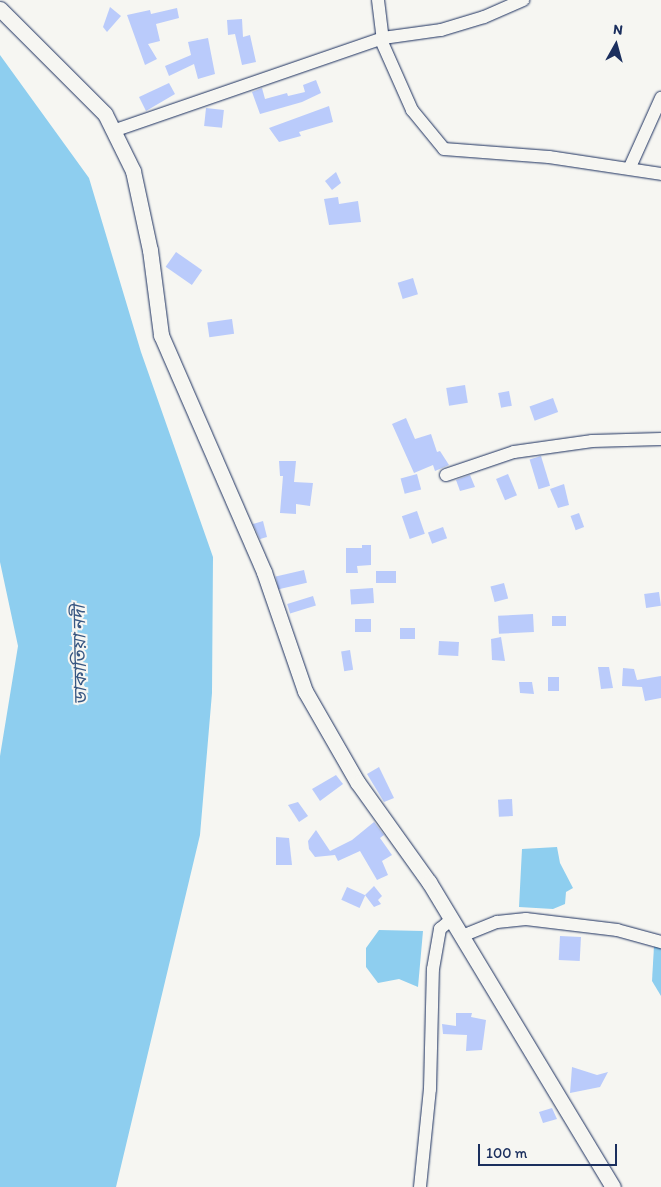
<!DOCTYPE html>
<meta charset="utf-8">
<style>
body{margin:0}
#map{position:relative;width:661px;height:1187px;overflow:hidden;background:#f6f6f2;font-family:Itim,"Noto Sans Bengali",sans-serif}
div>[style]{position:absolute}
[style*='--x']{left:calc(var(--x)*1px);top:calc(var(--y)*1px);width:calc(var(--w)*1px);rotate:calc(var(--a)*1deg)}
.water>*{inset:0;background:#8eceef}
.building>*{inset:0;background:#bacbfb;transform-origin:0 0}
.roads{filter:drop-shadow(0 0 1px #1b2f5e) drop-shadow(0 0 1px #1b2f5e)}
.minor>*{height:12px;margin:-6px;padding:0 6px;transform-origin:6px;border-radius:6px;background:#f6f6f2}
.major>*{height:15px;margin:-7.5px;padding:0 7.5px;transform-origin:7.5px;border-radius:7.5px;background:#f6f6f2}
span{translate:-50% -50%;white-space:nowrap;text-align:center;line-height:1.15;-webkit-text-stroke:4px #f6f6f2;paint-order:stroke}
.water-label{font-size:18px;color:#385782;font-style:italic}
.north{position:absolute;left:591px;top:20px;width:50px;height:50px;-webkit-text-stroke:4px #f6f6f2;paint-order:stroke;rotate:7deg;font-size:14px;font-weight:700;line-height:20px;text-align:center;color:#1b2f5e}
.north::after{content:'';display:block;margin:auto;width:18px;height:22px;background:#1b2f5e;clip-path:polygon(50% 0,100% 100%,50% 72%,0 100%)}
.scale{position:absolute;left:478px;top:1144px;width:139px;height:22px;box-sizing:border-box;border:2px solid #1b2f5e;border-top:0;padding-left:6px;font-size:15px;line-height:18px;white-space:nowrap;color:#1b2f5e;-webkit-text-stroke:4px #f6f6f2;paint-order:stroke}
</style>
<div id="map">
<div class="water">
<i style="clip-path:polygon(0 55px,89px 178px,141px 352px,213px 557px,212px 693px,200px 835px,116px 1187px,0 1187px,0 756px,18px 646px,0 562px)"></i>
<i style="clip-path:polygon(557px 847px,560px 863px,573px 888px,566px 892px,565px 904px,553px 909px,519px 907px,522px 849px)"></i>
<i style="clip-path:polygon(379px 930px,423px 931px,418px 987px,399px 979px,378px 983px,366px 967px,366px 948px)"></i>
<i style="clip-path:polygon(654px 946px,661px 947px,661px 996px,652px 981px)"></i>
</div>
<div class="building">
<i style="clip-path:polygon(110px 7px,121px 16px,107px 32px,103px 27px)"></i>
<i style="clip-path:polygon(177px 8px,179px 18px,156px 24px,160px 41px,148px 44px,157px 59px,145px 65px,127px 15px,150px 10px,151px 14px)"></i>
<i style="clip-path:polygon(242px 19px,243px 37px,250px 35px,256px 62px,242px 65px,235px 34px,228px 35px,227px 20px)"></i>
<i style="clip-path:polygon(208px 38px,215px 74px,198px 79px,194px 64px,169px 76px,165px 66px,191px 55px,188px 42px)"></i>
<i style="clip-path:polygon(316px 80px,321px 93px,302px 102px,260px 114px,252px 92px,262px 88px,265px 99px,287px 93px,288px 96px,305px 92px,303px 85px)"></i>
<i style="clip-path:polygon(169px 83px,175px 94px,146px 111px,139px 97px)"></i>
<i style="clip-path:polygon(329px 106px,333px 122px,299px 132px,301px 136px,279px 142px,269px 128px)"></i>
<i style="left:206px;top:108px;width:18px;height:18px;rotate:6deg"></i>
<i style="clip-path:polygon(336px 172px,341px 183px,332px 190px,325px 181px)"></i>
<i style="clip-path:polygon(338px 197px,339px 204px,358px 201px,361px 222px,329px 225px,324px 199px)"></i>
<i style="left:176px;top:252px;width:32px;height:18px;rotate:35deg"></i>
<i style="left:413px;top:278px;width:17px;height:16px;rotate:73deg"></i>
<i style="left:232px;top:319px;width:15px;height:25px;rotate:82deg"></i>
<i style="left:465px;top:385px;width:18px;height:19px;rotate:81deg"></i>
<i style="left:509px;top:391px;width:15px;height:11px;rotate:79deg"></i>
<i style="left:553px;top:398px;width:15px;height:25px;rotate:70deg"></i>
<i style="clip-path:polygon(406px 418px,415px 439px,431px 434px,437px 452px,440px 451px,449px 465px,435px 471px,433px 465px,414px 473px,392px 424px)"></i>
<i style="left:541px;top:456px;width:31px;height:12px;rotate:73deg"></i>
<i style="clip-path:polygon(279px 461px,296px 461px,294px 482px,313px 483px,310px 506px,296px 504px,296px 514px,280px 513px,283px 476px,280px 476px)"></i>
<i style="left:417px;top:474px;width:16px;height:17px;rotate:75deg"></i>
<i style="left:508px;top:474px;width:23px;height:13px;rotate:67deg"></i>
<i style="clip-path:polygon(470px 475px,475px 487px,460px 491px,456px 480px)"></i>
<i style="clip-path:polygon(564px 484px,569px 505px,558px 508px,550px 489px)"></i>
<i style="left:417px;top:511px;width:24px;height:16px;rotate:71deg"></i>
<i style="left:579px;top:513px;width:15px;height:9px;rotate:70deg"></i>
<i style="clip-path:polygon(263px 521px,267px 537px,260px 539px,253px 524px)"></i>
<i style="left:443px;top:527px;width:12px;height:16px;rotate:70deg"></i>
<i style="clip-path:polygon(362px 545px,371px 545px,371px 565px,357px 566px,358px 573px,346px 573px,346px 548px,362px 548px)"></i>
<i style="left:304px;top:570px;width:13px;height:29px;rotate:77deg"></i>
<i style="left:396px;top:571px;width:12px;height:20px;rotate:90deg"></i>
<i style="left:504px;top:583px;width:16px;height:14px;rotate:75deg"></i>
<i style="left:373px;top:588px;width:15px;height:23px;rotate:86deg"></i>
<i style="left:659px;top:592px;width:14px;height:15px;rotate:82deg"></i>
<i style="left:313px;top:596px;width:10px;height:27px;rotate:73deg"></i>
<i style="left:533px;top:614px;width:18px;height:35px;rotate:87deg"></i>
<i style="left:552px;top:616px;width:14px;height:10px"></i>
<i style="left:355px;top:619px;width:16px;height:13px"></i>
<i style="left:400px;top:628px;width:15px;height:11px"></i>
<i style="clip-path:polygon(501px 637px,505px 661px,492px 660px,491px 639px)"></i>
<i style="left:439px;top:641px;width:20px;height:14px;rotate:3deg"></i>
<i style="left:350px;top:650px;width:20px;height:9px;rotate:81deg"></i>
<i style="clip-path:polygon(598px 667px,609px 667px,613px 688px,601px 689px)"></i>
<i style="clip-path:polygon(623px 668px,634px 669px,637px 680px,661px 676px,661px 698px,645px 701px,642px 687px,622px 686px)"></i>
<i style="left:548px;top:677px;width:11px;height:14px"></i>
<i style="clip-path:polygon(519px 682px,532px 682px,534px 694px,520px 693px)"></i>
<i style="clip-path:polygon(379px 767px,394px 798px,384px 802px,367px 774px)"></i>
<i style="clip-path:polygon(336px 775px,343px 784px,320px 801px,312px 789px)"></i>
<i style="left:512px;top:799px;width:17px;height:14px;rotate:87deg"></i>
<i style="clip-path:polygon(298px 802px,308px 816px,299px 822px,288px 805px)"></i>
<i style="clip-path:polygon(374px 822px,384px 835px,380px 838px,392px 855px,382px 861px,388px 875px,377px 880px,360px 851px,338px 861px,335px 855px,315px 857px,309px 849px,308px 841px,316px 830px,330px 851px,352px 840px)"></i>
<i style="clip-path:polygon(276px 837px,289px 838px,292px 865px,276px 865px)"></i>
<i style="clip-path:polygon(374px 886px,382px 896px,378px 900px,381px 904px,374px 907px,365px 895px)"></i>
<i style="left:347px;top:887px;width:20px;height:14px;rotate:24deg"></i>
<i style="left:560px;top:936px;width:21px;height:24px;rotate:3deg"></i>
<i style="clip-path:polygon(456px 1013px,472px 1013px,471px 1017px,486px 1020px,482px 1050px,466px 1051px,467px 1035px,443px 1034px,442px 1024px,456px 1026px)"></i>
<i style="clip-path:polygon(572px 1067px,597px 1075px,608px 1072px,600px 1087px,570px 1093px)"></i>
<i style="clip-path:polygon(552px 1108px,557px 1119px,543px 1123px,539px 1112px)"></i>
</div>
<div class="roads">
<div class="minor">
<i style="--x:378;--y:0;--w:38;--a:83"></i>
<i style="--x:381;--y:40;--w:77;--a:66.1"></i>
<i style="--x:412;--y:110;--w:50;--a:50.6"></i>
<i style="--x:444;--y:149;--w:105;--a:4.4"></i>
<i style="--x:549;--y:157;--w:113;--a:8.6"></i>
<i style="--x:113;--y:131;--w:286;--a:-19"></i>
<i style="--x:383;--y:38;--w:59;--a:-7.9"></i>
<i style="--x:441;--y:30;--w:45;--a:-16.8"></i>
<i style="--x:484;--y:17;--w:43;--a:-23.6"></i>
<i style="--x:630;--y:167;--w:76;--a:-65.8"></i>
<i style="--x:446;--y:475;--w:72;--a:-18.7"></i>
<i style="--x:514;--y:452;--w:79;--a:-8"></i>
<i style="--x:592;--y:441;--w:69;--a:-1.7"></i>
<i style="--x:462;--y:936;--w:38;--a:-22"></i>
<i style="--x:497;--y:922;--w:29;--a:-6"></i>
<i style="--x:526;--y:919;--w:92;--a:6.9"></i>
<i style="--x:617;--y:930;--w:46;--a:15.3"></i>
<i style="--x:420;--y:1187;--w:99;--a:-84.2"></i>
<i style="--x:430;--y:1089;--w:120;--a:-88.6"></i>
<i style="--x:433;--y:969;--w:41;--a:-80.1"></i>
<i style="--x:440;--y:929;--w:16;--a:-40"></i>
</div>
<div class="major">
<i style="--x:0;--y:9;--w:148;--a:45"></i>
<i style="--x:105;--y:114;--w:64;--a:63.8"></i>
<i style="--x:133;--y:171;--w:81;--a:77.9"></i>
<i style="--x:150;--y:250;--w:86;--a:82.6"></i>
<i style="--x:161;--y:335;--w:258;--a:66.5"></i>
<i style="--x:264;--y:572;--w:126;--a:71"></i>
<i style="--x:305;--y:691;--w:106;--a:60.1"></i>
<i style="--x:358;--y:783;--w:122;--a:54.4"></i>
<i style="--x:429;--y:882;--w:356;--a:58.9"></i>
</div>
</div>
<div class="water-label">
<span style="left:80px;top:655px;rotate:-91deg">ডাকাতিয়া নদী</span>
</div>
<div class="north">N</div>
<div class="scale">100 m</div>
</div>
